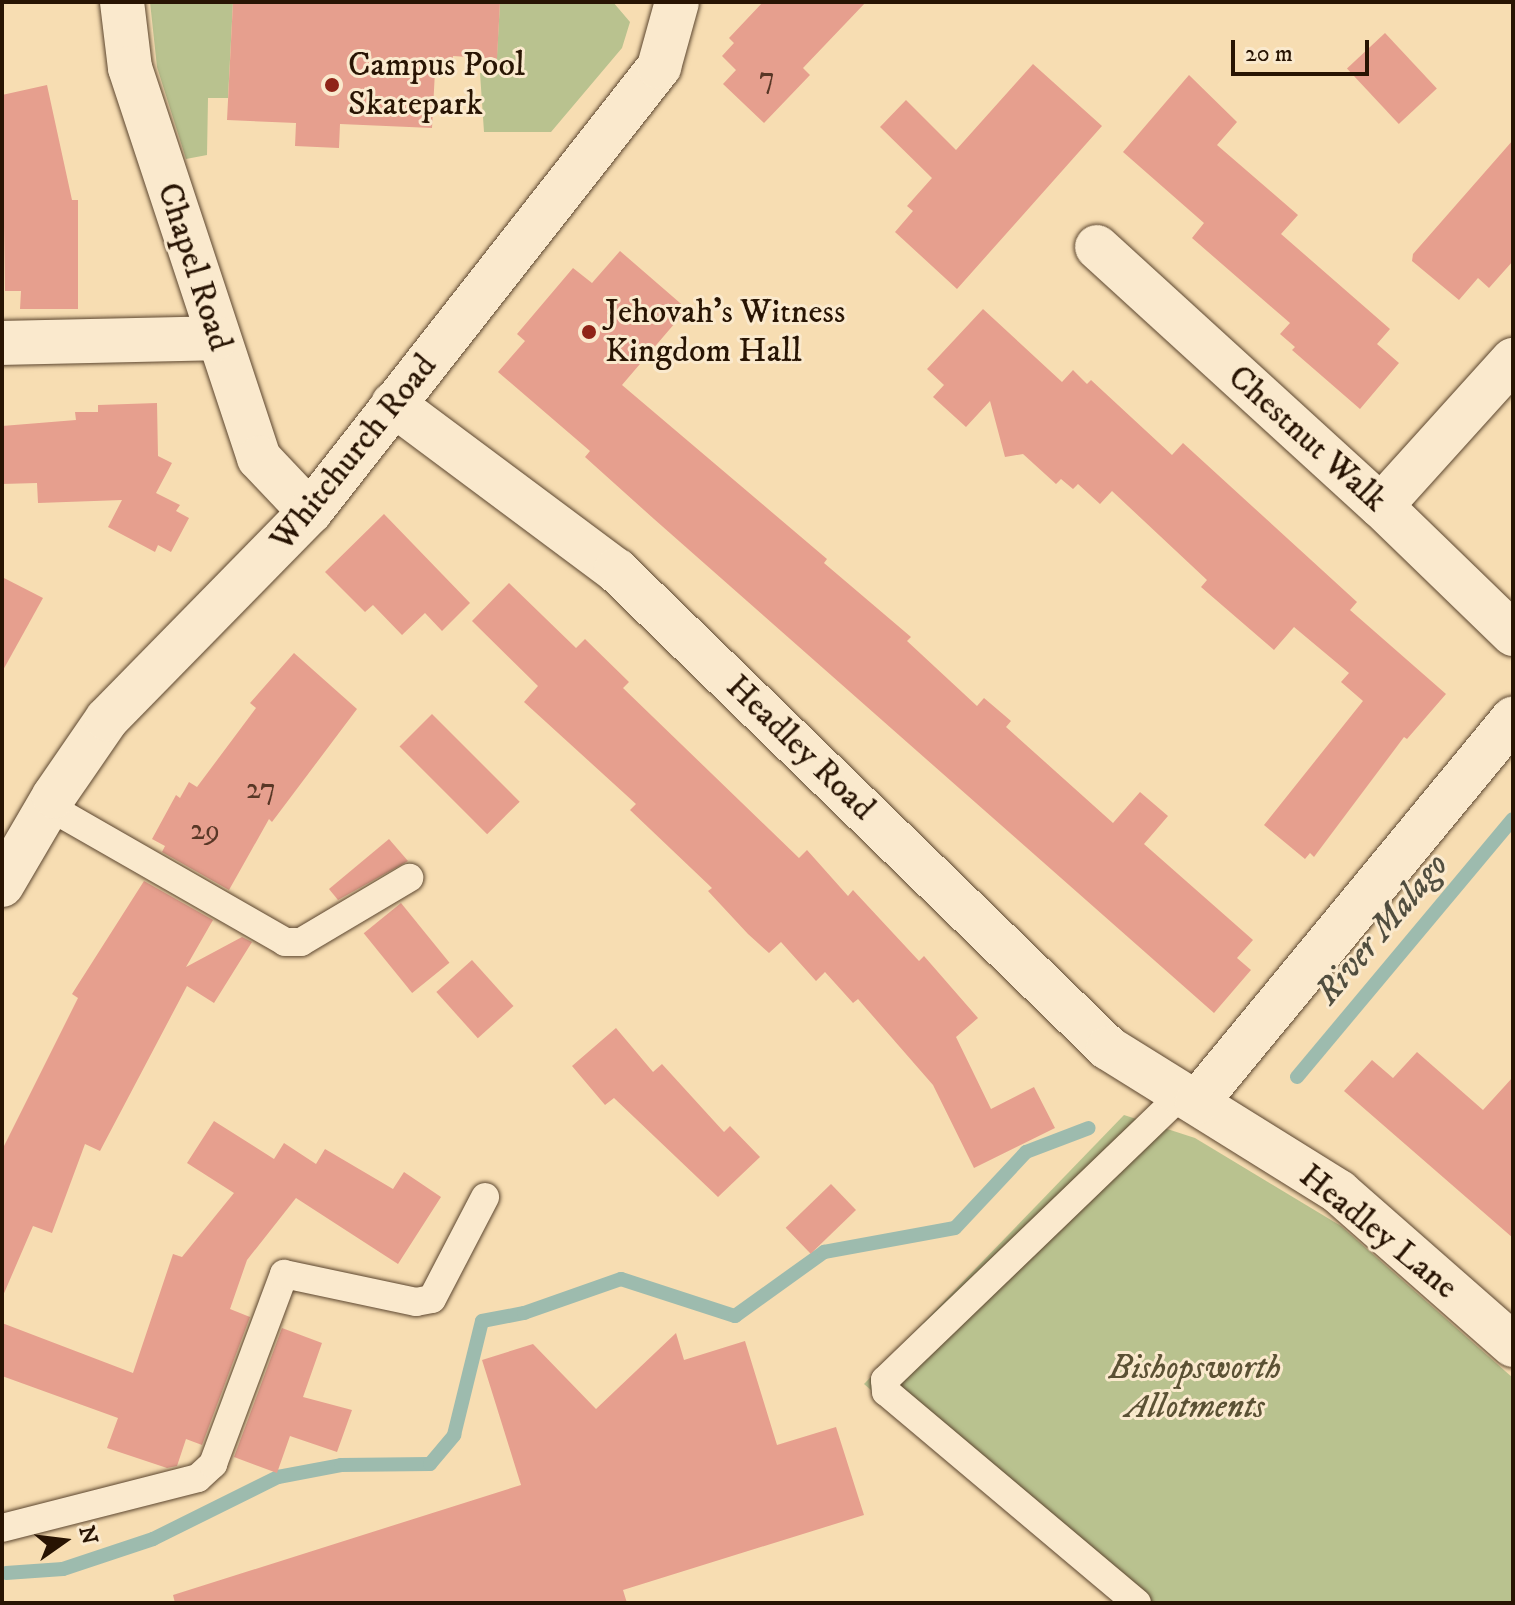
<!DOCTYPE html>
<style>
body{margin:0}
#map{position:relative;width:1515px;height:1605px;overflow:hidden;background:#f7ddb2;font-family:"IM FELL DW Pica",serif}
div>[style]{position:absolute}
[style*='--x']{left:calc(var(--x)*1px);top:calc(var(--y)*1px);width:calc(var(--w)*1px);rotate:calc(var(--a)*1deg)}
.green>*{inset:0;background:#b9c28f}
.stream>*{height:14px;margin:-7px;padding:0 7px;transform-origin:7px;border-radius:7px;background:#9dbbae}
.building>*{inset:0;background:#e69f8e;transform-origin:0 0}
.roads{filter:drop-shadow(0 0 2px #5c462f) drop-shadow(0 0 2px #5c462f)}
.service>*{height:28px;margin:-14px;padding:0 14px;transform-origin:14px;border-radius:14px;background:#fae9cd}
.minor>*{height:44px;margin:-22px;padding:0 22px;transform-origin:22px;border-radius:22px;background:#fae9cd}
.tertiary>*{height:44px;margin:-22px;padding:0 22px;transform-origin:22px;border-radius:22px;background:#fae9cd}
.dots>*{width:22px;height:22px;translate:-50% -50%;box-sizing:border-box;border:4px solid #fae9cd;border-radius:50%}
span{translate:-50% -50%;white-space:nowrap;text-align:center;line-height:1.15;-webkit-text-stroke:6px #fae9cd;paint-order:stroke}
.number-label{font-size:30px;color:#583726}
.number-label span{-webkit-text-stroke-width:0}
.poi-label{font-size:34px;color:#281403}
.left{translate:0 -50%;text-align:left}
.street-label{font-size:34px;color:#281403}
.park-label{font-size:34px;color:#5b5134;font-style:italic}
.water-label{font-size:36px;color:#514e3f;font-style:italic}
.frame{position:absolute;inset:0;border:4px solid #281403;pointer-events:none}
.north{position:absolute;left:24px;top:1501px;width:80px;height:80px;-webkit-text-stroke:6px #fae9cd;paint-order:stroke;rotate:76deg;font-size:22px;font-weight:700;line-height:32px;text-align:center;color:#281403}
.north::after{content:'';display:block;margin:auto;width:28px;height:36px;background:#281403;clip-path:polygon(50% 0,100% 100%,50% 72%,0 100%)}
.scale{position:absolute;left:1231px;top:40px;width:138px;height:36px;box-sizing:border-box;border:4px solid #281403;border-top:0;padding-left:10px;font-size:24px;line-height:28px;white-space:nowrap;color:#281403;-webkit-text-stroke:6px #fae9cd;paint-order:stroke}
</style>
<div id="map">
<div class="green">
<i style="clip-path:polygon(150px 2px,233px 2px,228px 98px,208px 98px,207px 155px,186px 159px,157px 67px)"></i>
<i style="clip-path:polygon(500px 2px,613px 2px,630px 22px,622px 48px,551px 132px,484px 132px,480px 73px,496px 73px)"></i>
<i style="clip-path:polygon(1124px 1115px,1195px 1138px,1341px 1226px,1513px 1378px,1513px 1603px,1116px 1603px,864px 1384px)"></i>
</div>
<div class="stream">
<i style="--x:1297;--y:1077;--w:336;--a:-50.1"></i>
<i style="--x:6;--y:1573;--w:57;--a:-4"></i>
<i style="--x:63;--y:1569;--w:95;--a:-18.4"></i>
<i style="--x:153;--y:1539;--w:140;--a:-26.4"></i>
<i style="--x:278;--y:1477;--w:64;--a:-10.8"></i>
<i style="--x:341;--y:1465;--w:89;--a:-0.6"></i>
<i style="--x:430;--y:1464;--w:38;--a:-50"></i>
<i style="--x:454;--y:1435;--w:117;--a:-76.2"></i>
<i style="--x:482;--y:1321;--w:43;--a:-10.8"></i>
<i style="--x:524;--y:1313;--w:103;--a:-19.3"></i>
<i style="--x:621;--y:1279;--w:120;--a:18"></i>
<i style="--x:735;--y:1316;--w:110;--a:-35.7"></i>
<i style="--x:824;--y:1252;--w:133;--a:-10.4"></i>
<i style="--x:955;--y:1228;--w:104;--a:-46.9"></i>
<i style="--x:1026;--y:1152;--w:67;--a:-20.9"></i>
</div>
<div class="building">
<i style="clip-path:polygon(233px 2px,500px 2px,497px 59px,453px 56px,453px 72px,435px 71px,432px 128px,340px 124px,339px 148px,295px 146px,296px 123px,227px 120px)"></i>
<i style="clip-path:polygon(763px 2px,866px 2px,803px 68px,810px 75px,764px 123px,723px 84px,736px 70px,722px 56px,734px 43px,729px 38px)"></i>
<i style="left:1385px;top:33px;width:76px;height:52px;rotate:47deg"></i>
<i style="clip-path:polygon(1033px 64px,1102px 126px,957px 289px,895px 232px,913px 211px,907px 206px,932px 178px,880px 127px,906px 100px,956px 150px)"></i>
<i style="clip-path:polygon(1189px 75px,1237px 122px,1217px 145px,1298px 215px,1281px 234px,1390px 329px,1377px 344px,1399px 363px,1360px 409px,1292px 350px,1295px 347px,1280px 334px,1290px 323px,1192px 238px,1204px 223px,1123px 152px)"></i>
<i style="clip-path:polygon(47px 85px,72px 200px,78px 200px,78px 309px,20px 309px,21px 291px,5px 291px,2px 95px)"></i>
<i style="clip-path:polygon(1513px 140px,1513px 261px,1489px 288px,1478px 278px,1459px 300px,1412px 261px,1413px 254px)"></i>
<i style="clip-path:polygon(620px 251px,687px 309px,622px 385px,827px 559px,824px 563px,911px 637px,907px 641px,977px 706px,984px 698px,1011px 721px,1006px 727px,1113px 823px,1140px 792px,1168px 816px,1144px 844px,1253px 940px,1237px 958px,1251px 970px,1214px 1013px,654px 519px,585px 457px,590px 451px,498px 372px,525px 341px,517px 334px,573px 268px,592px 283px)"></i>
<i style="clip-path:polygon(983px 309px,1062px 382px,1073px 370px,1087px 384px,1091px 380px,1172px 455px,1183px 443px,1357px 602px,1350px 610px,1446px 694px,1407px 739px,1404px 737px,1314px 857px,1310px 853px,1305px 859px,1264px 825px,1363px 701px,1341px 682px,1349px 673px,1294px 627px,1274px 650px,1201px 587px,1207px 580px,1112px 491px,1100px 504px,1078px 484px,1073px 489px,1061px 479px,1056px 484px,1023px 454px,1005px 457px,990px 401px,966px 427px,933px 397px,944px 385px,927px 369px)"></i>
<i style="clip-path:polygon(157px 403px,158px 456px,172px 463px,156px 493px,180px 505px,176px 511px,189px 518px,171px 552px,158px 545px,155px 552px,108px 527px,122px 500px,38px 503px,37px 483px,2px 484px,2px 426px,76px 420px,75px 412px,98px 412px,98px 405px)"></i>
<i style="clip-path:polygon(384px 514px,470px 603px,442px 631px,425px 613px,402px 635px,373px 605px,365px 612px,325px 572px)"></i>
<i style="clip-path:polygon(2px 577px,43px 598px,2px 672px)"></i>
<i style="clip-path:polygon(509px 583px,576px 648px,585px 639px,629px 682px,623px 688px,799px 858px,807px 850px,848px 896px,853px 890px,919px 961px,924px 956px,978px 1018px,956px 1037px,991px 1109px,1034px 1087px,1055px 1128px,974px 1168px,933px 1085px,858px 999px,853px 1003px,825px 972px,816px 981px,781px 942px,769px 953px,748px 934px,708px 891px,712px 888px,630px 810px,636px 804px,524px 702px,538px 686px,472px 621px)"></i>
<i style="clip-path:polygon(294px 653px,357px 709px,272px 822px,269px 819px,229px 890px,162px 852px,165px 846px,152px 839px,176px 795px,180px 798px,189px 782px,197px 787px,256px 708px,250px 703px)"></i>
<i style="left:432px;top:714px;width:124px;height:46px;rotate:45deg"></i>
<i style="clip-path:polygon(389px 839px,408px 861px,338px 900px,329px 889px)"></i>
<i style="clip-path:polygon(144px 881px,213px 920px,186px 967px,242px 937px,252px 942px,214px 1003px,187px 986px,100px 1151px,85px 1144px,52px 1233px,33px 1226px,2px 1298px,2px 1150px,78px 998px,72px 994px)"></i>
<i style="left:401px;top:903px;width:77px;height:48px;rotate:51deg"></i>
<i style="left:472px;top:960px;width:62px;height:48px;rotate:48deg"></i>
<i style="clip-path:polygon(616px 1028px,653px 1072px,662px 1064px,724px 1132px,730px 1126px,760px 1157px,718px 1197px,614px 1098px,605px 1105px,572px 1066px)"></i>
<i style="clip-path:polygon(1417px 1052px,1483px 1110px,1513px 1077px,1513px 1238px,1344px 1091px,1372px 1060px,1393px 1078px)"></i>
<i style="clip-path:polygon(214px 1121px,274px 1159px,284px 1143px,316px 1164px,325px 1149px,393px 1189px,404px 1172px,441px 1197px,398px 1264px,296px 1198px,247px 1260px,230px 1309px,250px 1317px,202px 1445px,186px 1439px,177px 1466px,167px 1468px,107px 1448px,118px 1418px,2px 1376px,2px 1323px,133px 1373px,173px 1254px,182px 1257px,234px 1193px,187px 1163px)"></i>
<i style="left:831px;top:1184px;width:36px;height:63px;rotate:46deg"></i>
<i style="clip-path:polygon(282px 1328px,322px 1343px,303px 1397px,352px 1410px,337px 1452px,290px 1436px,277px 1473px,234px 1457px)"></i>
<i style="clip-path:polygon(676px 1333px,684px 1360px,745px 1341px,777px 1445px,836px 1427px,864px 1515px,623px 1590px,627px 1603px,175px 1603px,173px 1595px,521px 1485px,482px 1360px,533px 1344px,596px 1409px)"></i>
</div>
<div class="roads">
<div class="service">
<i style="--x:48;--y:806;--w:273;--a:29.8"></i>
<i style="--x:285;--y:942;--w:16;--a:0"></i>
<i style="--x:301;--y:942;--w:126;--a:-30.7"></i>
<i style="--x:2;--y:1528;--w:202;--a:-14.3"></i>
<i style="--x:198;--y:1478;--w:21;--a:-43"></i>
<i style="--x:213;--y:1464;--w:203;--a:-69.5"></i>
<i style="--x:284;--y:1274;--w:135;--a:12"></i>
<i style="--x:416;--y:1302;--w:16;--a:-11"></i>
<i style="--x:432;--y:1299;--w:115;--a:-62.5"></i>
<i style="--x:1137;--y:1603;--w:328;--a:-139.9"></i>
<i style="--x:886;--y:1392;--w:12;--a:-95"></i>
<i style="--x:885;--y:1380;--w:411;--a:-43.9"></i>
</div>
<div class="minor">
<i style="--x:122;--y:2;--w:66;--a:83.1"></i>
<i style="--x:130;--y:68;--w:411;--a:71.7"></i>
<i style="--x:259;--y:458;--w:74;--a:46.6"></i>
<i style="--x:1097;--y:247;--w:384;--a:42.4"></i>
<i style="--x:1381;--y:506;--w:184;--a:44.1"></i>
<i style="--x:2;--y:343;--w:214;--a:-1.3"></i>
<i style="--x:393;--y:404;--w:278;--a:36.7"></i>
<i style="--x:616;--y:570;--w:686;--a:44.17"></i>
<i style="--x:1108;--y:1048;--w:272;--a:31.9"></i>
<i style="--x:1339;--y:1192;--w:232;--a:41.3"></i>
<i style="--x:1381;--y:506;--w:197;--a:-47.9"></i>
<i style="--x:1197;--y:1102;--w:497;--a:-50.5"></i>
</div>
<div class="tertiary">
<i style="--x:2;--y:885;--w:103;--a:-59.7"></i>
<i style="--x:54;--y:796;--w:93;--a:-55.5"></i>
<i style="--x:107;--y:719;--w:290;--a:-45.6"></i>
<i style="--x:310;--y:512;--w:566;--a:-51.89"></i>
<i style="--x:659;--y:67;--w:67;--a:-74.5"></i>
</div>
</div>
<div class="dots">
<i style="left:332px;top:85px;background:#8f2418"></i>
<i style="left:589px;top:332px;background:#8f2418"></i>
</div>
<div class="number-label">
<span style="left:767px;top:79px">7</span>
<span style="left:261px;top:790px">27</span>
<span style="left:205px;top:831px">29</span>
</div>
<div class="poi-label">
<span class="left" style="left:348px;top:85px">Campus Pool<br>Skatepark</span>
<span class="left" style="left:605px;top:332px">Jehovah's Witness<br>Kingdom Hall</span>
</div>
<div class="street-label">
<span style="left:194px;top:267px;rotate:72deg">Chapel Road</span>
<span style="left:1307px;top:439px;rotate:42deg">Chestnut Walk</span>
<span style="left:354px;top:453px;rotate:-51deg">Whitchurch Road</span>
<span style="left:800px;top:748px;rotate:44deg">Headley Road</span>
<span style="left:1378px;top:1232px;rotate:39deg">Headley Lane</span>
</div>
<div class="park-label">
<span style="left:1195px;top:1388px">Bishopsworth<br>Allotments</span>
</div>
<div class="water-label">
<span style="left:1382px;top:929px;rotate:-50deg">River Malago</span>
</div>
<div class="frame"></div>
<div class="north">N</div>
<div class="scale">20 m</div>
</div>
